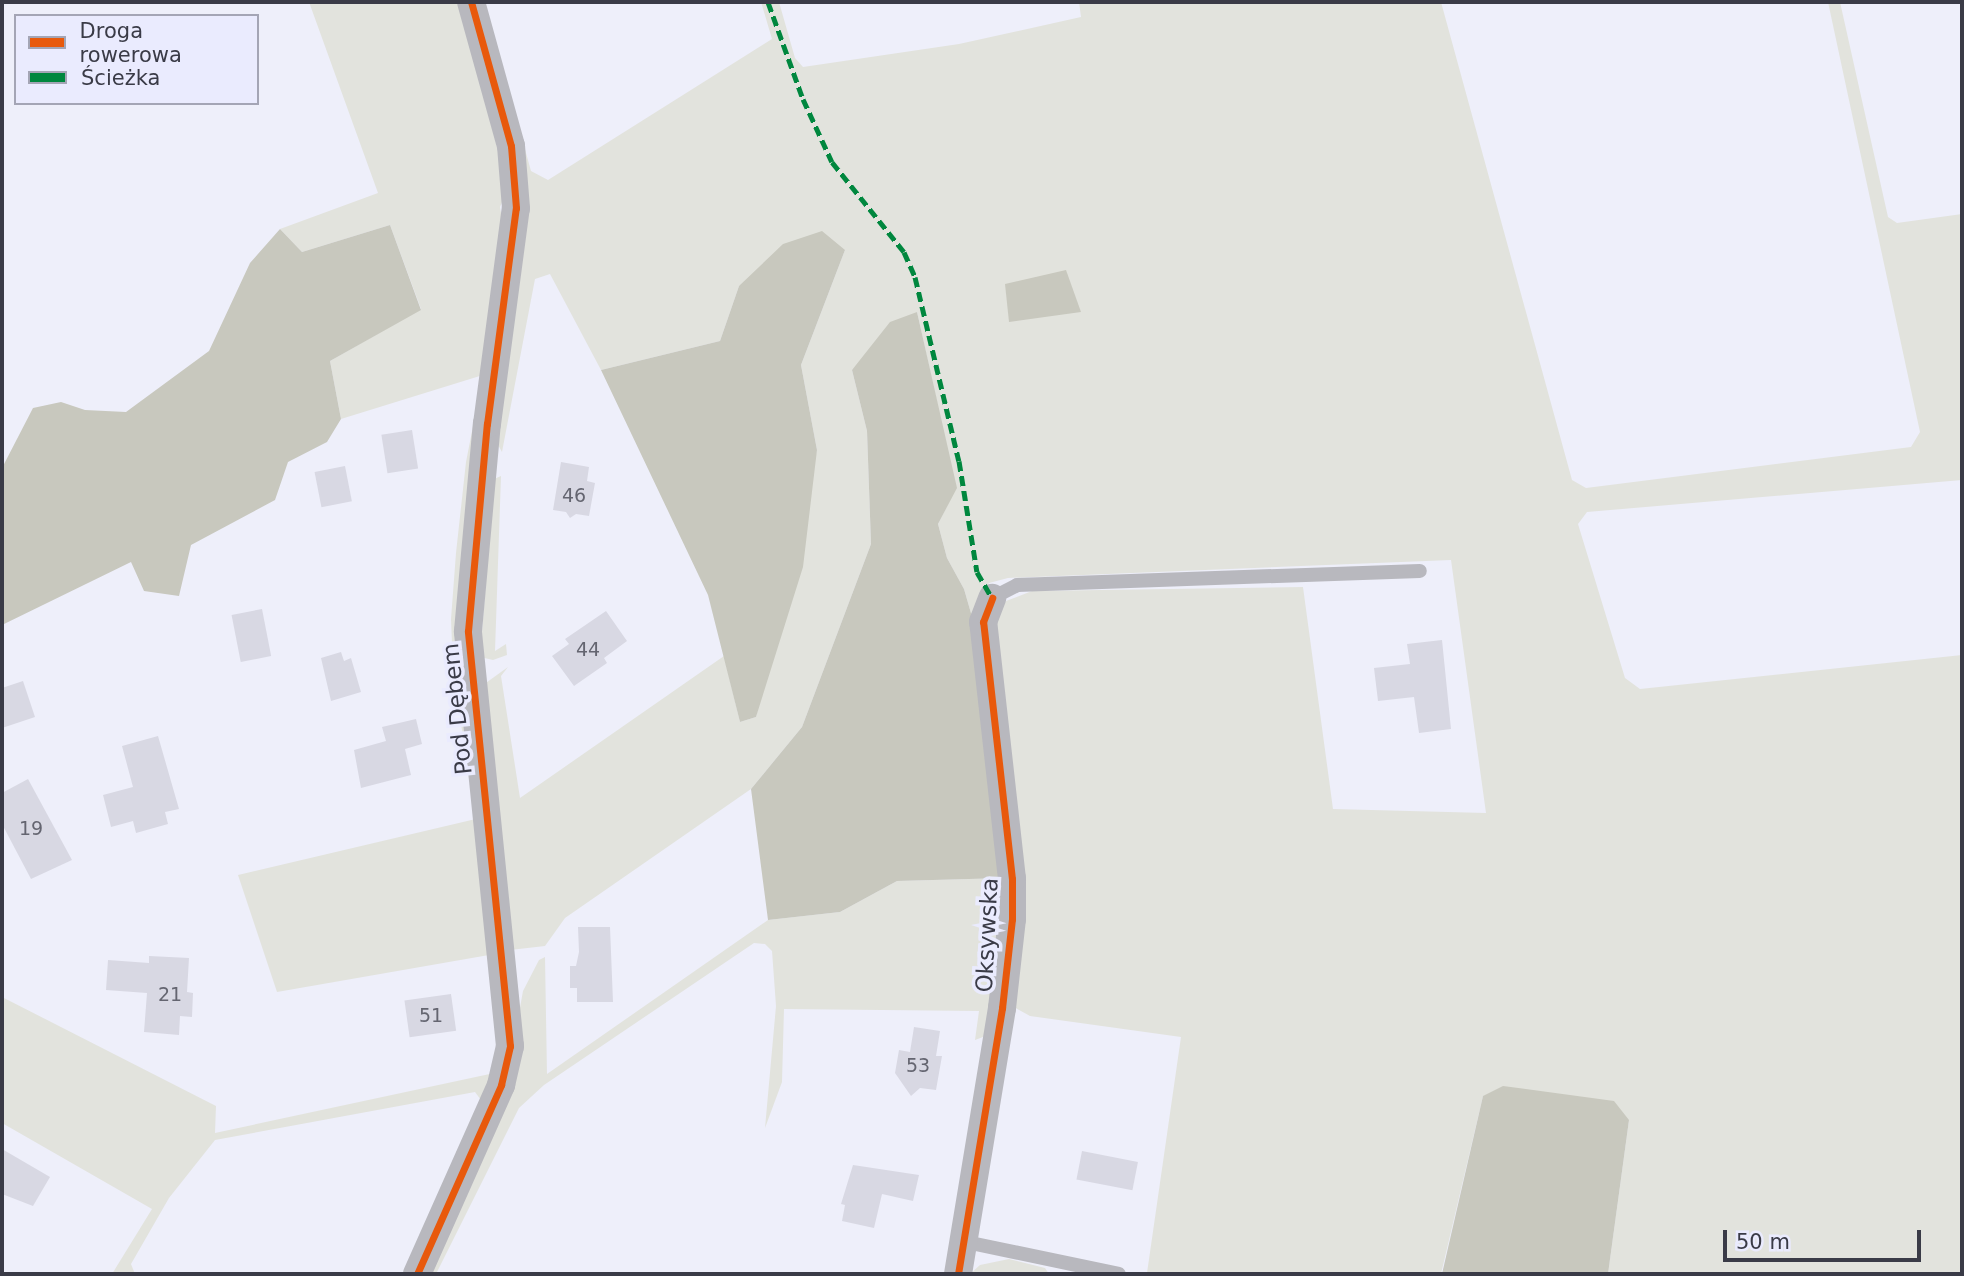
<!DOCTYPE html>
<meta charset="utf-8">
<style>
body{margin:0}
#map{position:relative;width:1964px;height:1276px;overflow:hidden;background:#eeeffa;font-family:"DejaVu Sans",sans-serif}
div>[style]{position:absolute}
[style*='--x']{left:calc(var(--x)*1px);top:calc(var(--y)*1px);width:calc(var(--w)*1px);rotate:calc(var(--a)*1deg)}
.green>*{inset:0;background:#e2e3dd}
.forest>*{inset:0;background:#c8c8be}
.building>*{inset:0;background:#d8d8e3;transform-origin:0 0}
.lane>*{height:14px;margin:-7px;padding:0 7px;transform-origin:7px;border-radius:7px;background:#b8b8be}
.street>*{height:28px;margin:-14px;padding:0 14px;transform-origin:14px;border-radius:14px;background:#b8b8be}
.quiet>*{height:5px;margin-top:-2.5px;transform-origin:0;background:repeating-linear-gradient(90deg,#00873e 0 10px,transparent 0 15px)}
.cycleway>*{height:7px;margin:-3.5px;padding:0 3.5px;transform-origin:3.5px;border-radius:3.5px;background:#e8590c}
span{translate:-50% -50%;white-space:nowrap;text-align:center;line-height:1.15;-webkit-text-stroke:7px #eaebfe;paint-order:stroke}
.number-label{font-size:19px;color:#646570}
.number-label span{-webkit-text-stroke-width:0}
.street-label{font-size:23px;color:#3a3b47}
.frame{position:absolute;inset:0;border:4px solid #3a3b47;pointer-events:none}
.legend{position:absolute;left:14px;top:14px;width:245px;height:91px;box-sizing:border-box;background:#eaebfe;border:2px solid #a4a5b5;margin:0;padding:9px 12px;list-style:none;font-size:21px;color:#3a3b47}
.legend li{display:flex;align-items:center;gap:14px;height:35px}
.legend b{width:35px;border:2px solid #a4a5b5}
.scale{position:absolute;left:1723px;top:1230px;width:198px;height:32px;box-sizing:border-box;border:4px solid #3a3b47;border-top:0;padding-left:9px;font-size:21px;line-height:24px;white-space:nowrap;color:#3a3b47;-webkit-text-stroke:5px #eaebfe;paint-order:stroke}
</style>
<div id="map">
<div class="green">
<i style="clip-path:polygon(309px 2px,463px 2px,507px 190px,500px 207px,507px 248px,464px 690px,454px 692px,451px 619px,456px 553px,466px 462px,483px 375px,341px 419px,330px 361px,421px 309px,390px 225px,302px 252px,280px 229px,378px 193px)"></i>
<i style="clip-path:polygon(484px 2px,531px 171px,548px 180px,772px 39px,761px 2px,779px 2px,795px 58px,803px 67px,959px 44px,1081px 17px,1079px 2px,1441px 2px,1572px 480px,1586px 488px,1911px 447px,1920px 432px,1828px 2px,1840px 2px,1888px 217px,1897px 223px,1962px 214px,1962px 480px,1587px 512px,1578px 524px,1625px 678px,1640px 689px,1962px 655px,1962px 1274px,1608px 1274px,1629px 1120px,1483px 1096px,1441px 1274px,1147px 1273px,1181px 1037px,1030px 1016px,1012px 1006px,996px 615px,1006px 601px,1032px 591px,1303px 587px,1333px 809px,1486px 813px,1451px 560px,1008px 578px,989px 583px,980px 598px,975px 627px,964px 589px,947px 558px,938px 524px,956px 488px,917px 312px,852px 370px,867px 431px,871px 544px,802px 727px,751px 789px,565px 918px,545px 946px,510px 950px,483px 685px,508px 667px,501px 676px,520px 798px,724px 656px,740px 722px,756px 717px,817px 450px,801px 365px,845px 250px,739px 286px,720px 341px,601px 370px,550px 274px,535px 279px,502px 452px,497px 443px,515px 283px)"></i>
<i style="clip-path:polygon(501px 476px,495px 651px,506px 644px,507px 655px,493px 660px,480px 657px,494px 479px)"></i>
<i style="clip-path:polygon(466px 718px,475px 748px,483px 817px,489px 955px,277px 992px,238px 875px,480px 818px,460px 720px)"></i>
<i style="clip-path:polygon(1005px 878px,991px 1034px,975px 1040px,979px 1011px,784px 1009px,782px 1082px,765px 1128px,776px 1006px,772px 951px,765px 944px,754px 943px,544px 1085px,519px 1108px,436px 1274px,425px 1274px,519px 1013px,523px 991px,539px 960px,545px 957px,547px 1074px,768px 920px,840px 912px,897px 881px)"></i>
<i style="clip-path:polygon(2px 997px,216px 1106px,215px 1133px,499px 1072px,484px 1104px,475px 1092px,215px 1140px,169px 1198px,131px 1264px,135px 1274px,112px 1274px,152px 1209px,2px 1123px)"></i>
<i style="clip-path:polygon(1009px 1259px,1045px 1268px,1049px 1274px,970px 1274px,980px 1265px)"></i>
</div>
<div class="forest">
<i style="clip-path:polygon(390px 225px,421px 310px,330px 361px,341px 419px,327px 442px,288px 462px,275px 500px,191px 545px,179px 596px,144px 591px,131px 562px,2px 625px,2px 468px,33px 408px,61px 402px,85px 410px,126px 412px,209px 351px,250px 263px,280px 229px,302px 252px)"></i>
<i style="clip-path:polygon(822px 231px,845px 250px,801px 365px,817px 450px,803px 567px,756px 717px,740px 722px,708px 595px,601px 370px,720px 341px,739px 286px,783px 244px)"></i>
<i style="clip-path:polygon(1066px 270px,1081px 312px,1009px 322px,1005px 284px)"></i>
<i style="clip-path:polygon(917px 312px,957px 488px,938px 524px,947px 558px,964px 589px,975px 627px,1005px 878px,897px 881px,840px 912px,768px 920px,751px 789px,802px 727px,871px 544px,867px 431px,852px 370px,890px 322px)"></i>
<i style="clip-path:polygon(1503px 1086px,1614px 1101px,1629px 1120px,1608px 1274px,1442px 1274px,1483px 1096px)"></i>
</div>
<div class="building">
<i style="left:412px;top:430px;width:39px;height:31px;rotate:81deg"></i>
<i style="clip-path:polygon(561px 462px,589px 467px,587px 481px,595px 483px,589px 516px,576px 514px,570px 518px,566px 512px,553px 510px)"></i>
<i style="left:345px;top:466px;width:36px;height:31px;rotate:79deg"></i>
<i style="left:262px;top:609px;width:48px;height:31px;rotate:79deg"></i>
<i style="clip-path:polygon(606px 611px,627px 641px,604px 658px,607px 663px,574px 686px,552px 656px,569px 644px,565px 639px)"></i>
<i style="clip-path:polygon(1442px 640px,1451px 729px,1419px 733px,1414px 697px,1378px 701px,1374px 668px,1410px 664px,1407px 644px)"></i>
<i style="clip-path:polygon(341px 652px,344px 661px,351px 658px,361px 692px,331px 701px,321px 658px)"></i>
<i style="clip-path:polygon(23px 681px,35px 717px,2px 728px,2px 688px)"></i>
<i style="clip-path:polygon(416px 719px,422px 744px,405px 749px,411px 775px,361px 788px,354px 750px,386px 741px,382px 727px)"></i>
<i style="clip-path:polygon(158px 736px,179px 809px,165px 812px,168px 824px,136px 833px,133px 821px,111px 827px,103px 795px,133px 787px,122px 746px)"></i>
<i style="clip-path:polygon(28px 779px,72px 860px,31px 879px,2px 824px,2px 793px)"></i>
<i style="clip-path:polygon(578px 927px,610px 927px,613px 1002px,577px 1002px,577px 988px,570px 988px,570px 966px,576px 966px,579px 952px)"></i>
<i style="clip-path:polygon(149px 956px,189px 958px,187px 992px,193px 993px,192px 1017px,180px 1016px,179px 1035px,144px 1032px,147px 993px,106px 990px,108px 960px,149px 963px)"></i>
<i style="left:451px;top:994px;width:37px;height:47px;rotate:82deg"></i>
<i style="clip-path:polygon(914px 1027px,940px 1031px,936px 1056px,942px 1056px,936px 1090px,920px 1088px,911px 1096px,895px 1073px,899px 1050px,910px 1052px)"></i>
<i style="clip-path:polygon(2px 1149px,50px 1177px,33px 1206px,2px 1194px)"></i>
<i style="left:1082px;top:1151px;width:57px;height:29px;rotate:11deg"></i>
<i style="clip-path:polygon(853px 1165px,919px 1175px,913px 1201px,882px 1194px,874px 1228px,842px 1221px,845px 1205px,841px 1204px)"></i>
</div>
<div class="lane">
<i style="--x:992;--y:598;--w:28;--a:-27"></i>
<i style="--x:1017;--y:585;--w:403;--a:-2"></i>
<i style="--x:966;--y:1242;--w:156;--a:11.8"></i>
</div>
<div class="street">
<i style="--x:417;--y:1274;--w:207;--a:-66"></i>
<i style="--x:501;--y:1085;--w:40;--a:-77"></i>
<i style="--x:510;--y:1046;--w:417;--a:-95.8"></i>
<i style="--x:468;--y:631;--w:208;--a:-84.8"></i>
<i style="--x:487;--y:424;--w:218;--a:-82.4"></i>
<i style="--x:516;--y:208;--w:62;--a:-94.6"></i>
<i style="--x:511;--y:146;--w:149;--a:-105.5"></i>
<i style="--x:958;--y:1274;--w:270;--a:-80.6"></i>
<i style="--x:1002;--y:1008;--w:90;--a:-83.6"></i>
<i style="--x:1012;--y:919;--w:40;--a:-90"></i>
<i style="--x:1012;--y:879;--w:259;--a:-96.4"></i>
<i style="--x:983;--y:622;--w:26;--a:-69"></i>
</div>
<div class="quiet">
<i style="--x:768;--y:2;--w:103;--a:70.2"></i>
<i style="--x:803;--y:99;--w:69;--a:65.3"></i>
<i style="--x:832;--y:162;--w:115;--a:51.3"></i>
<i style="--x:904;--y:252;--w:27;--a:66"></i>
<i style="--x:915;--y:277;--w:189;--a:76.6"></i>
<i style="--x:959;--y:461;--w:112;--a:80.8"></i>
<i style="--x:977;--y:572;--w:30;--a:60"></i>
</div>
<div class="cycleway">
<i style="--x:417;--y:1274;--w:207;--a:-66"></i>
<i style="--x:501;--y:1085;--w:40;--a:-77"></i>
<i style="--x:510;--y:1046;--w:417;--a:-95.8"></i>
<i style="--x:468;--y:631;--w:208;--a:-84.8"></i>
<i style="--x:487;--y:424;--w:218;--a:-82.4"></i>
<i style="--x:516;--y:208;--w:62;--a:-94.6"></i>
<i style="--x:511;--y:146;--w:149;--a:-105.5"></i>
<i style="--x:958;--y:1274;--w:270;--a:-80.6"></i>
<i style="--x:1002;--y:1008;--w:90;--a:-83.6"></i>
<i style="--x:1012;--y:919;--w:40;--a:-90"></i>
<i style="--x:1012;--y:879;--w:259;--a:-96.4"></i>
<i style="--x:983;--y:622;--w:26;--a:-69"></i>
</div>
<div class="number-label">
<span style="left:574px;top:496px">46</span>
<span style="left:588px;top:650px">44</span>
<span style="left:31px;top:829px">19</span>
<span style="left:170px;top:995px">21</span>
<span style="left:431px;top:1016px">51</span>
<span style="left:918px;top:1066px">53</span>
</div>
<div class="street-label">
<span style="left:457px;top:709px;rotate:-96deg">Pod Dębem</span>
<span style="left:987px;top:935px;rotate:-87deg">Oksywska</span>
</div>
<div class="frame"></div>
<ul class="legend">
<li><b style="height:9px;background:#e8590c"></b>Droga rowerowa</li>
<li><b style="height:9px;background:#00873e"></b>Ścieżka</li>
</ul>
<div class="scale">50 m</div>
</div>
